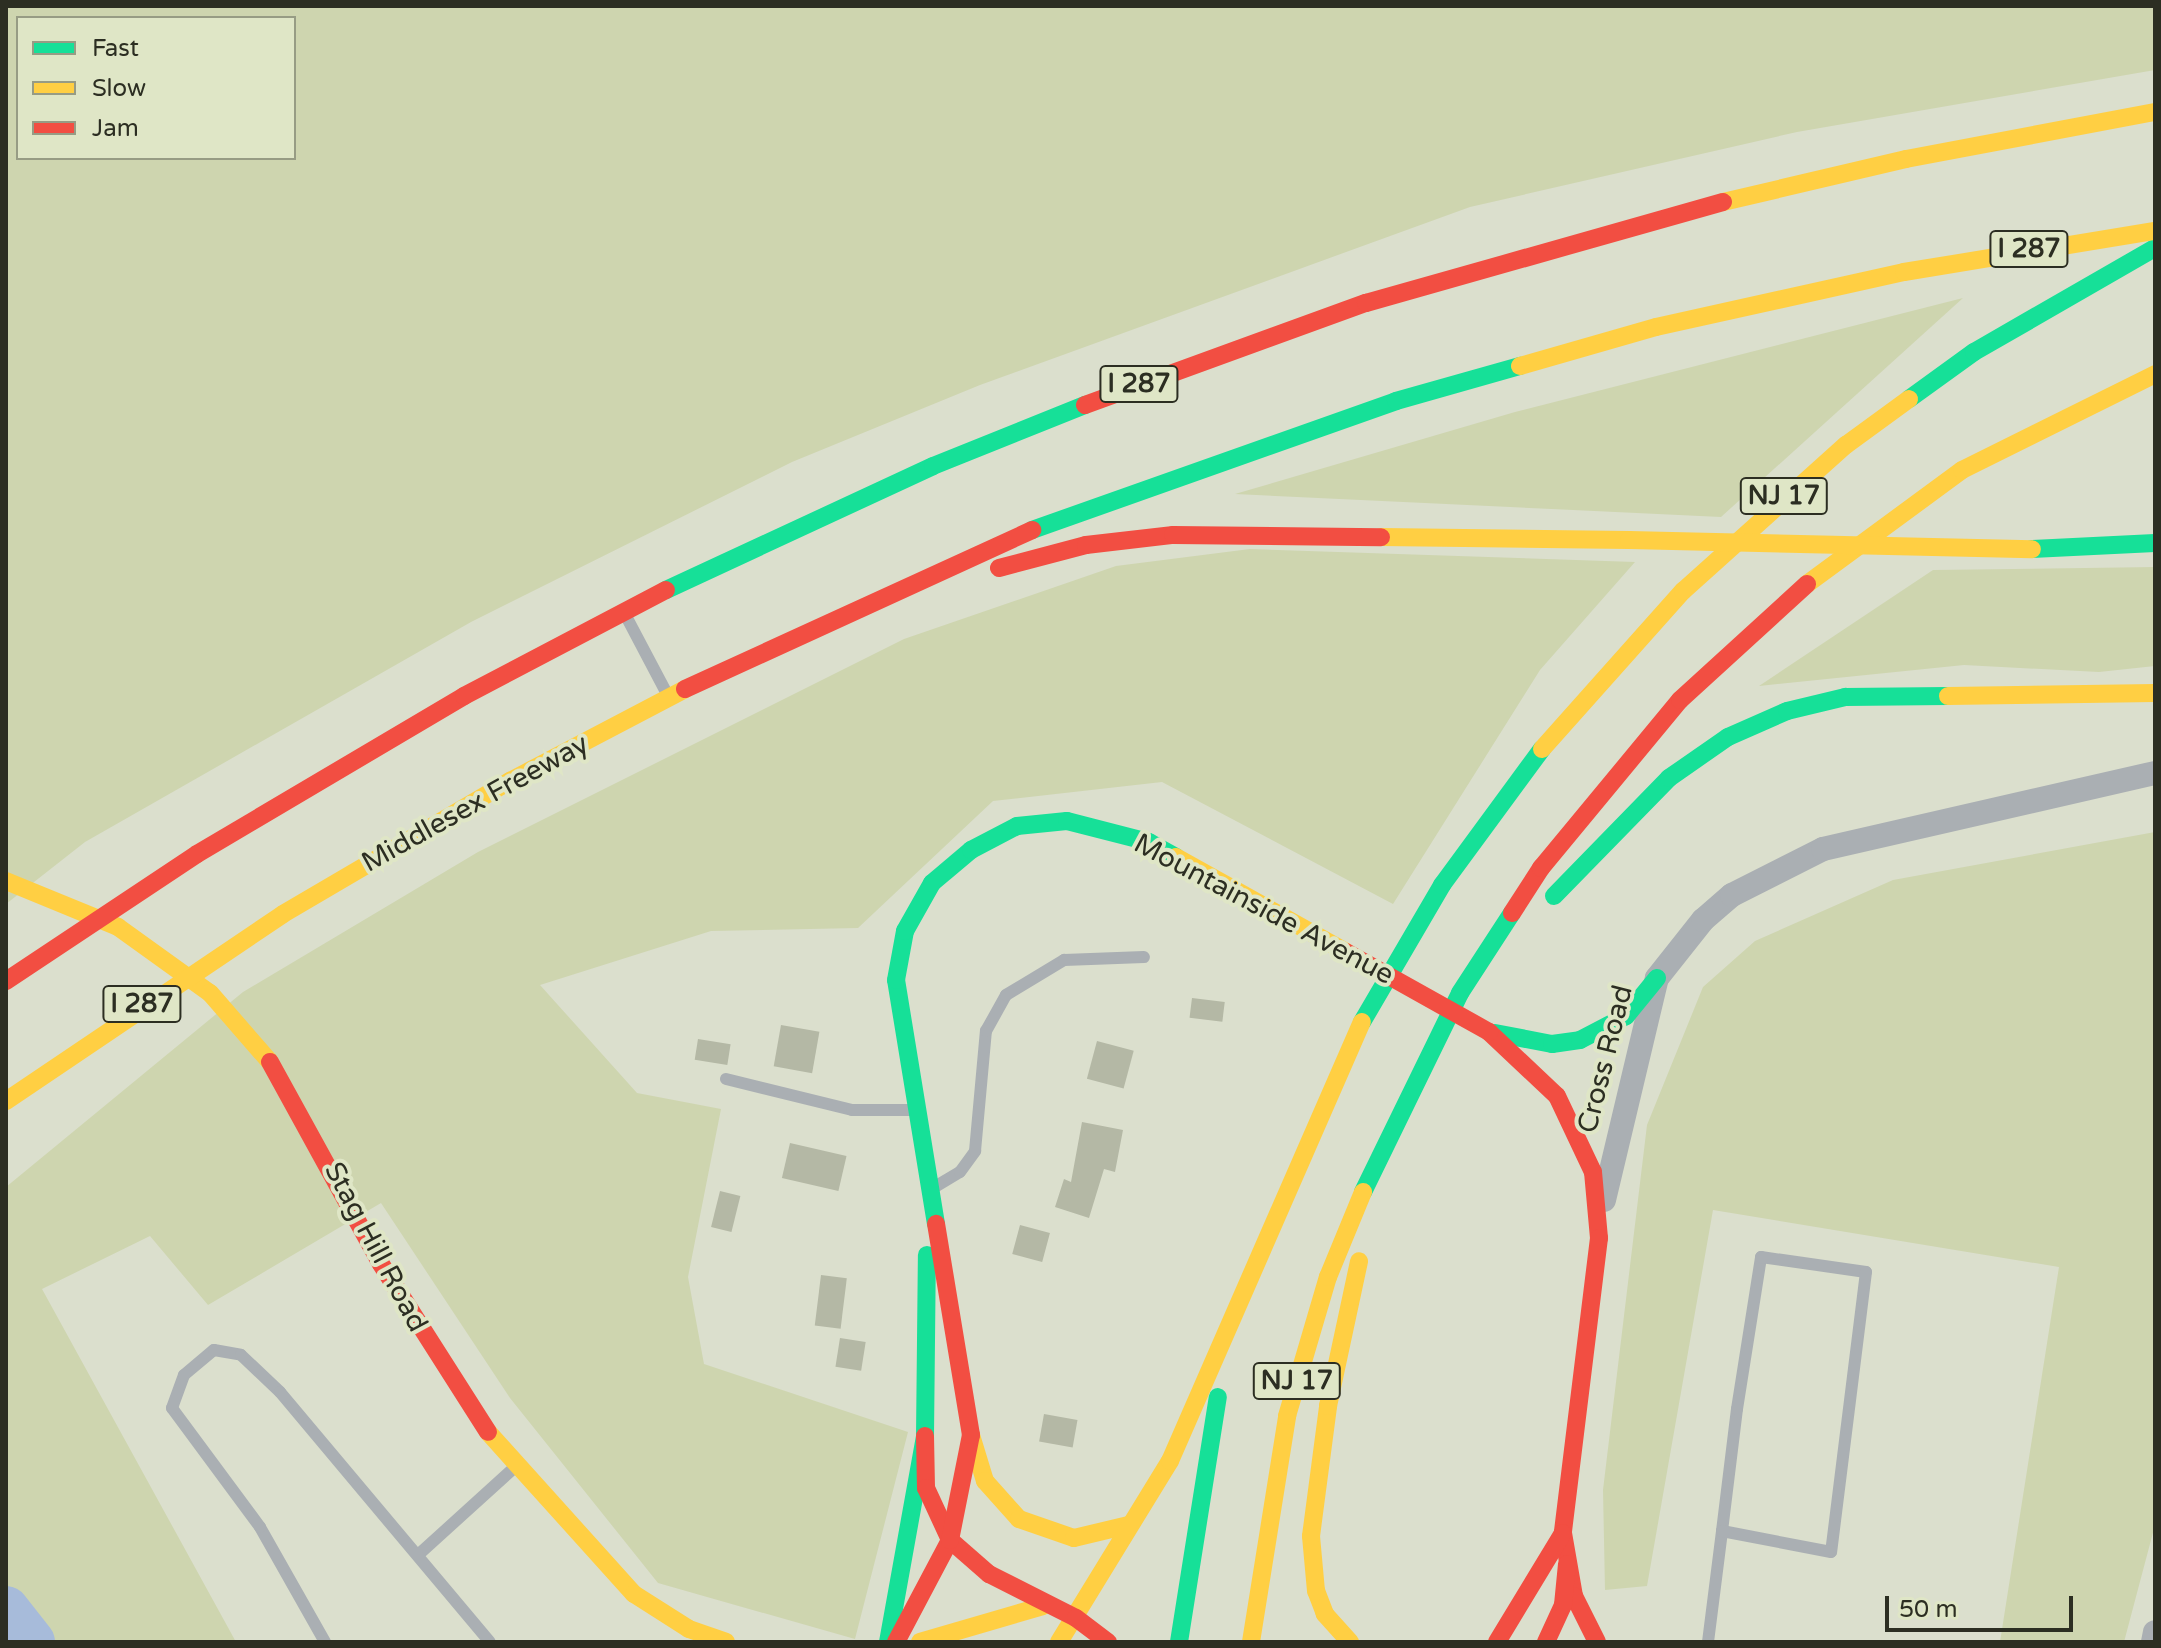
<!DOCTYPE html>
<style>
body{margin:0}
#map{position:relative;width:2161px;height:1648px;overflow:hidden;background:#dbdfcd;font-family:"Varela Round",sans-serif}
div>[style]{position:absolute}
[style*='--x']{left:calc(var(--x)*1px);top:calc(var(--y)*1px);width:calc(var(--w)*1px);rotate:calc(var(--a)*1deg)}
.green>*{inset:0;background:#ced5af}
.river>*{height:46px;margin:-23px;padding:0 23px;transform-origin:23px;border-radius:23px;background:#a7bbda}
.building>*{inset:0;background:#b4b8a5;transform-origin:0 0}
.lane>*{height:12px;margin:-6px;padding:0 6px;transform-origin:6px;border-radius:6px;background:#aaafb3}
.street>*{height:24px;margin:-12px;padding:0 12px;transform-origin:12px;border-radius:12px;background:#aaafb3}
.fast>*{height:18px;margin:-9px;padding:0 9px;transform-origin:9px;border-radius:9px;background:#16e098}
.slow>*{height:18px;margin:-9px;padding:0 9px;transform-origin:9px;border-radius:9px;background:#ffcf43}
.jam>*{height:18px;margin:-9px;padding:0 9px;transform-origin:9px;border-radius:9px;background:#f24e42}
.slow-bridge>*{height:18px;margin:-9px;padding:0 9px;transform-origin:9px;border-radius:9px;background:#ffcf43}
.jam-bridge>*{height:18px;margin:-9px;padding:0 9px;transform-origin:9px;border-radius:9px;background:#f24e42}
span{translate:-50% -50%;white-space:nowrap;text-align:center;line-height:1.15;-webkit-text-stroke:8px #dfe6c6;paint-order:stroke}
.shield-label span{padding:2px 6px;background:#dfe6c6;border:2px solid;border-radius:6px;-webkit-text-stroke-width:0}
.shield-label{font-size:26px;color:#2c2e22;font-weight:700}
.street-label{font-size:28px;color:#2c2e22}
.frame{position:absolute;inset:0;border:8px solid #2c2e22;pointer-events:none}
.legend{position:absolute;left:16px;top:16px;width:280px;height:144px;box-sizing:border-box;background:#dfe6c6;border:2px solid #979c84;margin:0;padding:10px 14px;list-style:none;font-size:24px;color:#2c2e22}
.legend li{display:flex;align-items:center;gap:16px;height:40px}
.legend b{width:40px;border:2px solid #979c84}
.scale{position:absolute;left:1885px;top:1596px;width:188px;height:36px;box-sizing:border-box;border:4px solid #2c2e22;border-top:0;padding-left:10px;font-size:24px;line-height:28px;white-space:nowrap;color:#2c2e22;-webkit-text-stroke:6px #dfe6c6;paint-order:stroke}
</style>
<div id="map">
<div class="green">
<i style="clip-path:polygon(evenodd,6px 6px,2155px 6px,2155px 70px,1797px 132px,1470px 207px,980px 385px,792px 462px,471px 622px,85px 842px,6px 904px,6px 6px,18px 18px,294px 18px,294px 158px,18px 158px,18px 18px)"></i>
<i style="clip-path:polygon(1963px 298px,1721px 517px,1235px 494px,1515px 412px)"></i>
<i style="clip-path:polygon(1250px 549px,1635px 562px,1540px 670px,1393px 904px,1162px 782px,993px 801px,858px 928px,711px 931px,540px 985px,637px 1093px,721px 1109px,688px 1277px,704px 1364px,908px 1432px,855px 1639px,658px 1583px,510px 1398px,381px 1203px,208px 1305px,150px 1236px,42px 1289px,236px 1642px,6px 1642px,6px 1187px,243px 992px,478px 852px,904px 639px,1116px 566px)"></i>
<i style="clip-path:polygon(2155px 567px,2155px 666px,2099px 672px,1964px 665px,1759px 686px,1933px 570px)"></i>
<i style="clip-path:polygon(2155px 832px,2155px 1525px,2124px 1642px,2000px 1642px,2059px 1267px,1713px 1210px,1647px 1586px,1605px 1590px,1603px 1490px,1647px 1125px,1703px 987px,1755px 941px,1893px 880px)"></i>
</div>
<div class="river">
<i style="--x:6;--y:1609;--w:42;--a:51.8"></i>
</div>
<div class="building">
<i style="left:1192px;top:998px;width:33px;height:20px;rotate:7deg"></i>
<i style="left:781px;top:1025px;width:39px;height:42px;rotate:10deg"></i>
<i style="left:698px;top:1039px;width:33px;height:21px;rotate:9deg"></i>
<i style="left:1097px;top:1041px;width:38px;height:39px;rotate:15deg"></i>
<i style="clip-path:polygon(1082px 1122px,1123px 1130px,1115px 1172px,1104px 1169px,1089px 1218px,1055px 1207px,1064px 1179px,1071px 1182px)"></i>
<i style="left:790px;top:1143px;width:58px;height:36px;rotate:13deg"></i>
<i style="left:720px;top:1191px;width:21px;height:37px;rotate:14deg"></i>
<i style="left:1020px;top:1225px;width:31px;height:30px;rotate:15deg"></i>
<i style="left:821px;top:1275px;width:26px;height:51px;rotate:7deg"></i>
<i style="left:840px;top:1338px;width:26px;height:29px;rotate:9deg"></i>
<i style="left:1044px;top:1414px;width:34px;height:28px;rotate:10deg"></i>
</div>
<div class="lane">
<i style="--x:627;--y:618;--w:81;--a:62.2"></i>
<i style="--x:726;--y:1079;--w:130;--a:13.8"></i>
<i style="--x:852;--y:1110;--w:61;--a:0"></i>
<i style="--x:933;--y:1188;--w:31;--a:-31"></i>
<i style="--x:960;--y:1172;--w:26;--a:-54"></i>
<i style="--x:975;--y:1151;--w:121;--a:-84.8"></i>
<i style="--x:986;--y:1031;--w:41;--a:-60.9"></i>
<i style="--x:1006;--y:995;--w:68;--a:-31.1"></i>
<i style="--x:1064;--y:960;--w:80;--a:-2.1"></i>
<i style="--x:418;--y:1555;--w:128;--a:-42.2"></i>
<i style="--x:325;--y:1642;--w:132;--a:-119.5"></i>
<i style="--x:260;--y:1527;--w:148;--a:-126.5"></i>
<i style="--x:172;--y:1408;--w:35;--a:-70"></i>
<i style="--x:184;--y:1375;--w:39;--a:-40"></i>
<i style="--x:214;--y:1350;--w:27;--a:10"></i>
<i style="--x:241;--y:1355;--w:54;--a:43.5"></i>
<i style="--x:280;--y:1392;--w:326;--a:50"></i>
<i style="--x:1708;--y:1642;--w:112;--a:-82.8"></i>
<i style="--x:1722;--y:1531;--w:123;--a:-83"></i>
<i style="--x:1737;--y:1409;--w:154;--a:-81"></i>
<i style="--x:1761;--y:1257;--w:106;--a:8.1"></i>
<i style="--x:1866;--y:1272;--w:282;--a:97.1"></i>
<i style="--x:1831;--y:1552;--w:111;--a:-169.1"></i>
</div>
<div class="street">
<i style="--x:1604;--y:1200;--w:228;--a:-76.6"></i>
<i style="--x:1657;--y:978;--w:74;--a:-51.6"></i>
<i style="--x:1703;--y:920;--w:38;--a:-41"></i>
<i style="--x:1732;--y:895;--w:102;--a:-26.8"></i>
<i style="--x:1823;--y:849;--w:341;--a:-12.9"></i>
<i style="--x:2153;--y:1642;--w:10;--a:-79"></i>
</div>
<div class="fast">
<i style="--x:1909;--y:399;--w:80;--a:-35.9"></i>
<i style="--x:1974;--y:352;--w:209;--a:-29.9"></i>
<i style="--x:1032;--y:530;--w:386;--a:-19.5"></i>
<i style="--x:1396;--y:401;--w:129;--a:-15.8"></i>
<i style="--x:2032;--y:549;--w:123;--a:-2.8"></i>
<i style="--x:666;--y:590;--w:294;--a:-24.9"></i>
<i style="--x:933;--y:466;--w:164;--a:-21.9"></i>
<i style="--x:1554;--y:896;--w:165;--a:-45.7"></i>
<i style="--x:1669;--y:778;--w:72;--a:-34.8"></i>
<i style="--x:1728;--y:737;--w:64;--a:-23.8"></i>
<i style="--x:1787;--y:711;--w:60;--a:-13.6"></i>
<i style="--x:1845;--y:697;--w:103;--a:-0.6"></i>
<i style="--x:1362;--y:1022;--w:159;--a:-59.7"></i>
<i style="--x:1442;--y:885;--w:169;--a:-53.7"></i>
<i style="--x:1495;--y:1033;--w:58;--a:10.9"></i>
<i style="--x:1552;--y:1044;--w:28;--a:-8"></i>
<i style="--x:1580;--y:1040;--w:52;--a:-27.6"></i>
<i style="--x:1626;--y:1016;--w:49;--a:-50.8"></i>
<i style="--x:1363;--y:1192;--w:221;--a:-64"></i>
<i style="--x:1460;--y:993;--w:95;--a:-57"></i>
<i style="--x:936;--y:1224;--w:247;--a:-99.3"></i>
<i style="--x:896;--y:980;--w:50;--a:-79.6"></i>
<i style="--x:905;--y:931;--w:55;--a:-60.6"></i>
<i style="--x:932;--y:883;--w:51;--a:-40.2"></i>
<i style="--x:971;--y:850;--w:52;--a:-27.6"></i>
<i style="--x:1017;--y:826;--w:50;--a:-5.7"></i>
<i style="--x:1067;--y:821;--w:85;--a:14.4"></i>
<i style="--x:1149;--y:842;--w:31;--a:29"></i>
<i style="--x:888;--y:1642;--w:209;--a:-79.8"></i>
<i style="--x:925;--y:1436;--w:181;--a:-89.4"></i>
<i style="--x:1179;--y:1642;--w:248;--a:-81"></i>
</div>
<div class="slow">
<i style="--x:1723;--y:202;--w:188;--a:-13.2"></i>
<i style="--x:1906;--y:159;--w:253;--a:-10.7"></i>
<i style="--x:1520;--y:366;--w:141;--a:-16"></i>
<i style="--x:1656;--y:327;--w:254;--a:-12.5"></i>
<i style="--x:1904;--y:272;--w:254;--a:-9.3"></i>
<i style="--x:1381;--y:537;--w:248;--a:0.7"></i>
<i style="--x:1807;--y:584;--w:192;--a:-36.3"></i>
<i style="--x:1962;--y:470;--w:216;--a:-26.4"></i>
<i style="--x:1948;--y:696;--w:207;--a:-0.8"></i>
<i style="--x:1542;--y:749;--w:212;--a:-48.3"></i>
<i style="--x:1683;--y:591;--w:219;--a:-41.9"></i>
<i style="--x:1846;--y:445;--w:78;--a:-36.1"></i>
<i style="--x:1176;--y:857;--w:195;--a:29.2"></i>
<i style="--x:6;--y:881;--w:121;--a:22.3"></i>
<i style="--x:118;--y:927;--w:113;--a:35.7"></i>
<i style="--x:210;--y:993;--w:91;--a:49"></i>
<i style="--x:283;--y:914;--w:263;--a:-30.4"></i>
<i style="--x:510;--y:781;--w:198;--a:-27.7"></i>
<i style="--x:488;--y:1432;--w:218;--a:48"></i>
<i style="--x:634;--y:1594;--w:65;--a:32.5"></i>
<i style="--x:689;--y:1629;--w:39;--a:19"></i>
<i style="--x:971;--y:1435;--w:48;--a:73.1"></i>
<i style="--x:985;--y:1481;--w:51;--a:48.2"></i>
<i style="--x:1019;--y:1519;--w:58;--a:19.1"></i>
<i style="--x:1074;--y:1538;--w:56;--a:-13.5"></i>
<i style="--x:920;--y:1642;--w:128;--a:-16.3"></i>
<i style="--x:1059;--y:1642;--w:212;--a:-58.5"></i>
<i style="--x:1170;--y:1461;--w:479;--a:-66.4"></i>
<i style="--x:1251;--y:1642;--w:229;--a:-80.9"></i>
<i style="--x:1287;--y:1416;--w:145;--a:-73.6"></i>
<i style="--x:1328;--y:1277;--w:92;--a:-67.6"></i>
<i style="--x:1350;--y:1642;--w:38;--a:-132"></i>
<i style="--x:1325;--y:1614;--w:25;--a:-111"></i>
<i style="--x:1316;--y:1591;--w:55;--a:-95.2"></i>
<i style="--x:1311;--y:1536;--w:131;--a:-82.5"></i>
<i style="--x:1328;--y:1406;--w:148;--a:-77.9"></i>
</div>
<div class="jam">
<i style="--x:1085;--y:405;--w:299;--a:-20"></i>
<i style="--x:1366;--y:303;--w:371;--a:-15.8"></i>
<i style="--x:999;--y:568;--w:90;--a:-14.8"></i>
<i style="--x:1086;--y:545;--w:88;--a:-6.6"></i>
<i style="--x:1173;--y:535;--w:208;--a:0.6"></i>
<i style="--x:685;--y:689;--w:382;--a:-24.6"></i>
<i style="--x:197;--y:854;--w:310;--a:-30.6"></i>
<i style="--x:464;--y:696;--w:228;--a:-27.7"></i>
<i style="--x:1512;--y:913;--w:54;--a:-57.2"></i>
<i style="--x:1541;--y:868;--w:218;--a:-50.4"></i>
<i style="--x:1680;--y:700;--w:172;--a:-42.4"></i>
<i style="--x:1489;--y:1032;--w:93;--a:43.3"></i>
<i style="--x:1557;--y:1096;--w:84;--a:64.7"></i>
<i style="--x:1593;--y:1172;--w:66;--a:84.8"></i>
<i style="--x:1599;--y:1238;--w:297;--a:97"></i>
<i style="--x:1563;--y:1533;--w:64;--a:80.1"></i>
<i style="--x:1574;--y:1596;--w:51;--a:63.4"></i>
<i style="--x:270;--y:1062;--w:230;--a:61.2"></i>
<i style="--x:381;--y:1264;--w:199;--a:57.5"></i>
<i style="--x:925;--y:1436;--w:52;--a:88.9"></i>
<i style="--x:926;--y:1488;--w:57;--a:65.2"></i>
<i style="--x:950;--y:1540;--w:52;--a:41.1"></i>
<i style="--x:989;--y:1574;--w:97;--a:26.8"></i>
<i style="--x:1076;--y:1618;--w:40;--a:37"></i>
<i style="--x:896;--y:1642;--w:115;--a:-62.1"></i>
<i style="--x:950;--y:1540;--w:107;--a:-78.7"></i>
<i style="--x:971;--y:1435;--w:214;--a:-99.4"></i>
<i style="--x:1497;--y:1642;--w:127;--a:-58.8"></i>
<i style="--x:1546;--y:1642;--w:41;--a:-65.3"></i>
<i style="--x:1563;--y:1605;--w:41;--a:-84.4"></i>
</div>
<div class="slow-bridge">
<i style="--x:1629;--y:540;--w:403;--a:1.3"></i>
<i style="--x:6;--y:1101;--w:334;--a:-34"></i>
</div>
<div class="jam-bridge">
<i style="--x:1346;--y:952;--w:164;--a:29.2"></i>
<i style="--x:6;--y:981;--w:229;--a:-33.6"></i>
</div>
<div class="shield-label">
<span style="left:2029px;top:249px">I 287</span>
<span style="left:1139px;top:384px">I 287</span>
<span style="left:1784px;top:496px">NJ 17</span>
<span style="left:142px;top:1004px">I 287</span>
<span style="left:1297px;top:1381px">NJ 17</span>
</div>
<div class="street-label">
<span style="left:475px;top:803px;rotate:-29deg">Middlesex Freeway</span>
<span style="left:1264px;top:909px;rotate:28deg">Mountainside Avenue</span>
<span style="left:1605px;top:1059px;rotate:-76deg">Cross Road</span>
<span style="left:376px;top:1247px;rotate:62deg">Stag Hill Road</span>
</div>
<div class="frame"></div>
<ul class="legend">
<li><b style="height:10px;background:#16e098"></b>Fast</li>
<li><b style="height:10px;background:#ffcf43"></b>Slow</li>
<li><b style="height:10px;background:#f24e42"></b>Jam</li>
</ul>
<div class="scale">50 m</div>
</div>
